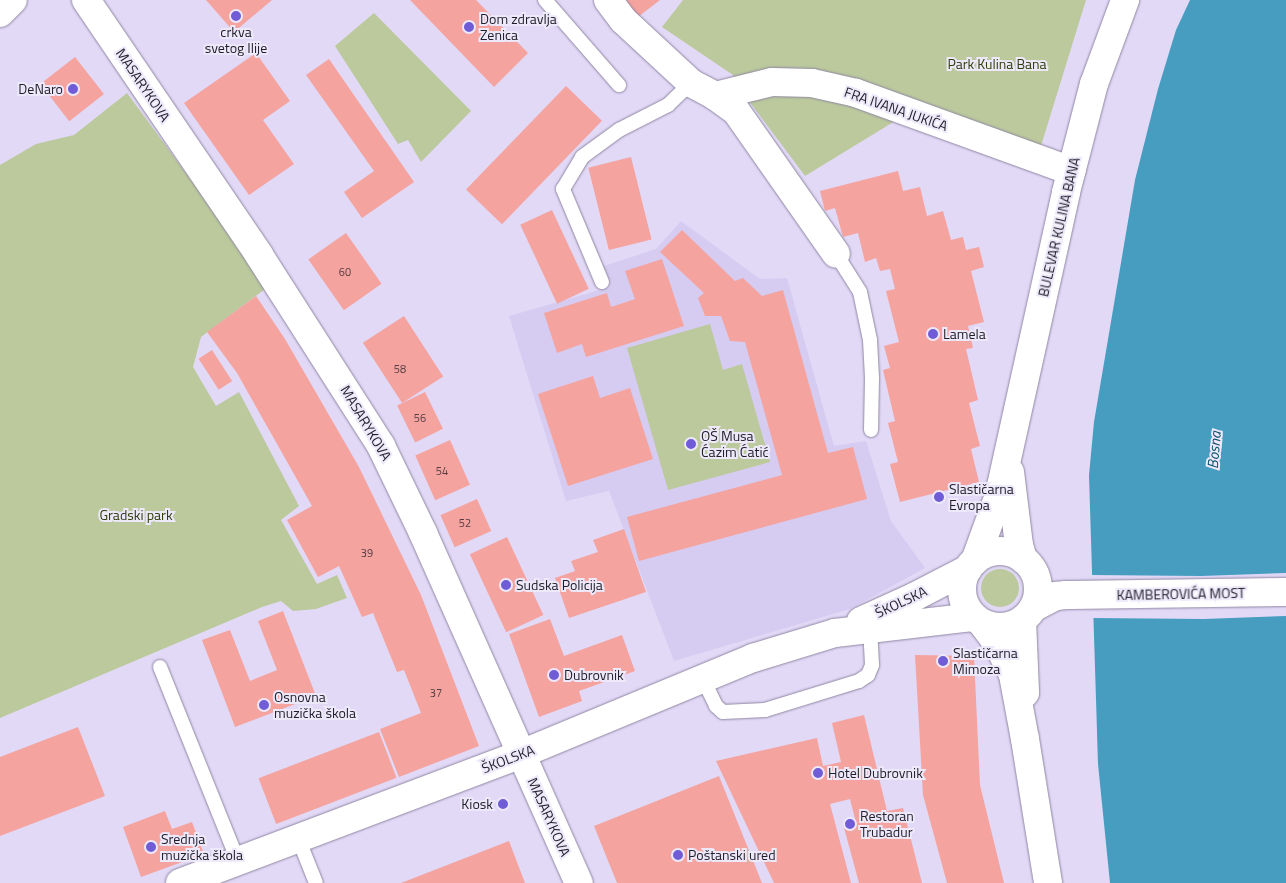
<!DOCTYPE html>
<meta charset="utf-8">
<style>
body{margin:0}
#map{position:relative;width:1286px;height:883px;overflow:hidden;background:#e2d9f7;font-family:"Titillium Web",sans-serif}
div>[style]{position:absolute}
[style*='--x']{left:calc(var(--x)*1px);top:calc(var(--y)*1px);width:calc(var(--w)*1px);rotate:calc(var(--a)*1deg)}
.built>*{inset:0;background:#d6ccf1}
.green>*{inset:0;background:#bbc99d}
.round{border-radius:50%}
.water>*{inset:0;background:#469dbf}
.pier>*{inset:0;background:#e2d9f7}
.building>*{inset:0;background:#f4a39f;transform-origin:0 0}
.roads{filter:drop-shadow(0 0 1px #8f87a2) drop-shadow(0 0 1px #8f87a2)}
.lane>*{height:14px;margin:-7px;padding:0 7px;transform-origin:7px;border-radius:7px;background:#fff}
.street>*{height:28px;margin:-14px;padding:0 14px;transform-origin:14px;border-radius:14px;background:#fff}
.secondary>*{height:28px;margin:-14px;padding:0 14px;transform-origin:14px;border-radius:14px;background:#fff}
.secondary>.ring{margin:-14px;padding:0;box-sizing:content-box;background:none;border:28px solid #fff;border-radius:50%}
.dots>*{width:14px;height:14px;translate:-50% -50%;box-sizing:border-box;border:2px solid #ede9fb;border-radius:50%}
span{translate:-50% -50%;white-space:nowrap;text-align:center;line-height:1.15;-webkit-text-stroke:4px #ede9fb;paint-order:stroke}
.number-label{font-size:11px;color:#553e45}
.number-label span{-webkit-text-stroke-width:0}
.poi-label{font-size:14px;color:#201d27}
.left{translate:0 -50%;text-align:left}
.right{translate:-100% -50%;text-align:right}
.park-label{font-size:14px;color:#303d08}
.street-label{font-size:14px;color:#201d27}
.water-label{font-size:15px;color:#075169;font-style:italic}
</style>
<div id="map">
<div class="built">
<i style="clip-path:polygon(681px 221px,760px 279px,787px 278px,834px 446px,866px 441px,891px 521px,925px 568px,850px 609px,674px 661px,609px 491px,566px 501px,509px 316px,610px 287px,601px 267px,656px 249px)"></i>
</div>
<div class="green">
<i style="clip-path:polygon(683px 0,1086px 0,1040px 149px,918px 107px,805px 176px,737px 85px,733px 75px,662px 27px)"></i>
<i style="clip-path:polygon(374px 13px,471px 111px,421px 162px,408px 140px,398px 144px,335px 46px)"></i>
<i style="clip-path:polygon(127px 93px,269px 286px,201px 337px,193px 367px,216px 406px,239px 392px,299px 506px,281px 520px,317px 584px,337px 575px,347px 598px,316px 609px,293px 611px,281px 601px,262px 607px,0 718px,0 165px,36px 144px,74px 135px)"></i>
<i style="clip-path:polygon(710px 324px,723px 370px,742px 364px,770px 462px,668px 490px,627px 348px)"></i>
<i class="round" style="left:981px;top:569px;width:38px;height:38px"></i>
</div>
<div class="water">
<i style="clip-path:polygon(1190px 0,1286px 0,1286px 883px,1110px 883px,1098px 764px,1089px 475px,1094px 422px,1135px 180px,1158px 89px,1176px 30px)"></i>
</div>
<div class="pier">
<i style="clip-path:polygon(1286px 573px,1286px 616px,1204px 619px,1091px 618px,1090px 575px,1201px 576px)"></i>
</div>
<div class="building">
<i style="clip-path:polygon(206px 0,272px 0,234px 32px)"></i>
<i style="clip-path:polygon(410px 0,476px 0,528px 53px,494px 87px)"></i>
<i style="clip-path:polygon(625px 0,660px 0,638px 17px)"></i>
<i style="clip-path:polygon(256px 53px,290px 101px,263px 120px,294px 164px,249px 195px,184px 103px)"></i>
<i style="left:75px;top:57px;width:47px;height:44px;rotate:52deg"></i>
<i style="clip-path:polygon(329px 59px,414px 182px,362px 218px,344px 192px,374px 171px,306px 75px)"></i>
<i style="left:566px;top:86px;width:50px;height:144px;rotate:44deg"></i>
<i style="left:631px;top:157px;width:85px;height:44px;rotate:76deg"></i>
<i style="clip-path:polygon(898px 171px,903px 191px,920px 187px,927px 216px,943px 211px,951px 240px,963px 237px,966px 250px,979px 247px,984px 267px,971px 271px,984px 322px,968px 326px,973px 348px,966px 349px,978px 400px,969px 403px,980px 446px,971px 449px,979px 482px,900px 502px,890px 464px,898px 462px,888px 423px,895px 421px,883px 370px,890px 368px,884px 346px,899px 342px,886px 291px,895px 289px,890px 269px,880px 271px,876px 258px,865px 262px,858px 233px,843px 237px,835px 208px,825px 211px,820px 191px)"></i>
<i style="left:552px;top:210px;width:87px;height:35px;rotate:65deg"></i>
<i style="clip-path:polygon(682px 230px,735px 281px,743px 278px,762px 296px,783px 290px,828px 453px,853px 447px,867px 499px,639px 561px,627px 517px,782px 475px,745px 342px,730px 341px,721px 316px,705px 316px,698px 298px,704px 293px,660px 252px)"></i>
<i style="left:346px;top:233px;width:62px;height:46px;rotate:55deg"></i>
<i style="clip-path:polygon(662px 259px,684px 326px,586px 357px,582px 344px,557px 353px,544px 313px,607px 293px,611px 307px,635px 299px,625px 271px)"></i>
<i style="clip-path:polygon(256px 296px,285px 339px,359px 467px,421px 595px,479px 746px,399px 777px,380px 729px,421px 713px,404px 670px,397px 672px,373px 613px,362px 617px,339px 566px,318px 577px,287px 520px,312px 506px,237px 373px,207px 332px)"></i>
<i style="left:404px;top:316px;width:72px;height:49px;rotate:57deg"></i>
<i style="left:212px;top:350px;width:37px;height:16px;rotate:57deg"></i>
<i style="clip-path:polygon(593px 376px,600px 398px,630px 388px,653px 459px,568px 486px,538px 394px)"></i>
<i style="left:425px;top:392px;width:41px;height:31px;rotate:64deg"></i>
<i style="left:450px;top:440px;width:49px;height:38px;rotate:66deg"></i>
<i style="left:477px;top:499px;width:35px;height:40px;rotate:66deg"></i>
<i style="clip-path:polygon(624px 529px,646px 592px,569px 618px,555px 578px,575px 571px,571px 561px,598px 552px,593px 540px)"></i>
<i style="left:507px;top:537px;width:86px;height:41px;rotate:65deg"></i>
<i style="clip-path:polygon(283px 611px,316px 696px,235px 727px,202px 640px,230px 630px,250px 681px,277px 670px,258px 621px)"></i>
<i style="clip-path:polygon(550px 619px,564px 656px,622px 635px,635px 671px,579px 691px,582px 701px,539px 717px,509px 634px)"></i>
<i style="clip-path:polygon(915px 655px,974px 656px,980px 785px,1004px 883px,947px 883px,923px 795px)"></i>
<i style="clip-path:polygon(864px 715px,887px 811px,903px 808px,922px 883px,859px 883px,843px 824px,855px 819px,850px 799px,830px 804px,851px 883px,774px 883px,716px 761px,817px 738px,823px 766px,841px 762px,832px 723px)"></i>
<i style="clip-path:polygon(78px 727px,105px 796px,0 836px,0 757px)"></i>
<i style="left:379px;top:732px;width:49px;height:129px;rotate:69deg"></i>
<i style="clip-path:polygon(719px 776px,762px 883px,617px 883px,594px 826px)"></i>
<i style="clip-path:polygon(165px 811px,172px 829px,192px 822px,204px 854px,141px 877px,123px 827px)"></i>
<i style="clip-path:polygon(509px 841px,525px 883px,401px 883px)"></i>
</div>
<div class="roads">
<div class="lane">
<i style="--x:545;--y:0;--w:113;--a:49"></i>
<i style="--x:836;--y:254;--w:45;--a:57.7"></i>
<i style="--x:860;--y:292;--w:49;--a:78.2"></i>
<i style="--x:870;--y:340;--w:38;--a:87"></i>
<i style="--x:872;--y:378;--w:52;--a:91.1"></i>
<i style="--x:602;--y:282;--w:101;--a:-112.8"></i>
<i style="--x:563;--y:189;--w:37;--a:-59"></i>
<i style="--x:582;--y:157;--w:46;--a:-36.1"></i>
<i style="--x:619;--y:130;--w:55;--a:-27"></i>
<i style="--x:668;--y:105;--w:32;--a:-44"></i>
<i style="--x:160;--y:667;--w:209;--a:68.1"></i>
<i style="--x:702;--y:677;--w:32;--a:64"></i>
<i style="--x:716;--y:706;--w:9;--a:41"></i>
<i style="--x:723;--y:712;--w:42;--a:-2.7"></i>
<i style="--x:765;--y:710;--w:98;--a:-17.1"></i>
<i style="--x:859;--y:681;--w:11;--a:-34"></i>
<i style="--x:868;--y:675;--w:11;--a:-68"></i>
<i style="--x:872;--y:665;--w:37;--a:-93"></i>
<i style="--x:298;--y:838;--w:48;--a:68.2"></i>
</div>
<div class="street">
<i style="--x:86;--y:0;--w:308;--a:55.8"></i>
<i style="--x:259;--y:255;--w:227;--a:57.4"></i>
<i style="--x:381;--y:446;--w:97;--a:64.2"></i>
<i style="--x:423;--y:533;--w:383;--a:66"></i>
<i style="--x:608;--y:0;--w:25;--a:53"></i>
<i style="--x:623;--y:20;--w:93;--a:42.8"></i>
<i style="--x:691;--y:83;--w:27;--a:28"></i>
<i style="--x:715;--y:96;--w:59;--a:-13.8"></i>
<i style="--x:772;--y:82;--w:40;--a:1.4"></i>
<i style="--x:812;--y:83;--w:45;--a:12.8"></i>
<i style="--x:856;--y:93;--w:229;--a:19.9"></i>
<i style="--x:0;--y:13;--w:18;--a:-45"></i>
<i style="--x:715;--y:96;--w:26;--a:36"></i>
<i style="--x:736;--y:111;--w:174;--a:55"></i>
</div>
<div class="secondary">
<i style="--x:1010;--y:472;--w:74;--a:83"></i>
<i style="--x:1019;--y:545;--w:15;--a:74"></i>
<i class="ring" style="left:962px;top:551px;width:48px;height:48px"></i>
<i style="--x:975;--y:561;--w:70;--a:-70"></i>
<i style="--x:999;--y:495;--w:310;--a:-77.5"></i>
<i style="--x:1066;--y:192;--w:112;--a:-75.5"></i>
<i style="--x:1094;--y:84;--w:90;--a:-69.7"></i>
<i style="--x:1033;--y:608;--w:26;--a:-28"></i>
<i style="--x:1056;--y:596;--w:10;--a:-6"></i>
<i style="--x:1066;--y:595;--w:220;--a:-0.8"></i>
<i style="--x:1022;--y:620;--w:73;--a:87.6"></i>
<i style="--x:861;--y:621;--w:58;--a:-24.4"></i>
<i style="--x:914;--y:597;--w:61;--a:-27.4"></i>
<i style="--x:982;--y:623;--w:25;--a:53"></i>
<i style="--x:997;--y:643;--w:36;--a:63"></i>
<i style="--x:1013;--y:675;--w:65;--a:79.4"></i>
<i style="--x:1025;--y:739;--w:146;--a:80.9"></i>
<i style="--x:180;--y:883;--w:365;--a:-20.7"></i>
<i style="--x:521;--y:754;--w:251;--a:-22.5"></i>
<i style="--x:753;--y:658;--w:86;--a:-17"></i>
<i style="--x:835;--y:633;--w:140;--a:-6.6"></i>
</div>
</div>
<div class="dots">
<i style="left:236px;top:16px;background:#6f5cd6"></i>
<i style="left:469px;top:27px;background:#6f5cd6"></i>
<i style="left:73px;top:89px;background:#6f5cd6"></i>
<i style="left:933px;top:334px;background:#6f5cd6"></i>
<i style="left:691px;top:444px;background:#6f5cd6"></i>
<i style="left:939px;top:497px;background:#6f5cd6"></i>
<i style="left:506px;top:585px;background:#6f5cd6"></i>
<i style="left:943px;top:661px;background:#6f5cd6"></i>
<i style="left:554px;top:675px;background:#6f5cd6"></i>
<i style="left:264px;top:705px;background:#6f5cd6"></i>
<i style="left:818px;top:773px;background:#6f5cd6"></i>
<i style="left:503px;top:804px;background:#6f5cd6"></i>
<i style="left:850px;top:824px;background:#6f5cd6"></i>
<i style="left:151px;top:847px;background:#6f5cd6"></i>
<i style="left:678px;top:855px;background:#6f5cd6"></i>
</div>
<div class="number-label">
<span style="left:345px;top:272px">60</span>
<span style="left:400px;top:369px">58</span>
<span style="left:420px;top:418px">56</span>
<span style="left:442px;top:471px">54</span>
<span style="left:465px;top:523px">52</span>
<span style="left:367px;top:553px">39</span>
<span style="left:436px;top:693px">37</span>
</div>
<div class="poi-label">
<span class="left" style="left:480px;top:27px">Dom zdravlja<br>Zenica</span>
<span style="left:236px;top:40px">crkva<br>svetog Ilije</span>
<span class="right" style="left:63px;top:89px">DeNaro</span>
<span class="left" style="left:943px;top:334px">Lamela</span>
<span class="left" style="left:701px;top:444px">OŠ Musa<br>Ćazim Ćatić</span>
<span class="left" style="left:949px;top:497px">Slastičarna<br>Evropa</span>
<span class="left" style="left:516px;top:585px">Sudska Policija</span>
<span class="left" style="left:953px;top:661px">Slastičarna<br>Mimoza</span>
<span class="left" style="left:564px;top:675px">Dubrovnik</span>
<span class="left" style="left:274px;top:705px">Osnovna<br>muzička škola</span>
<span class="left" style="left:828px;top:773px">Hotel Dubrovnik</span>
<span class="right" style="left:493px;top:804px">Kiosk</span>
<span class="left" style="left:860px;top:824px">Restoran<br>Trubadur</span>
<span class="left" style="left:161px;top:847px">Srednja<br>muzička škola</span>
<span class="left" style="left:688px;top:855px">Poštanski ured</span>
</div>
<div class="park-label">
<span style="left:997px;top:64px">Park Kulina Bana</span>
<span style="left:136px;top:515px">Gradski park</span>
</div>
<div class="street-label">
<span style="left:143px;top:85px;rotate:56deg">MASARYKOVA</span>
<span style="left:896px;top:109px;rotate:19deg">FRA IVANA JUKIĆA</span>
<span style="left:1059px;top:227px;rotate:-77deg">BULEVAR KULINA BANA</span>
<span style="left:366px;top:423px;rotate:59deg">MASARYKOVA</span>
<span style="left:1181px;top:594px;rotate:-1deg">KAMBEROVIĆA MOST</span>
<span style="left:901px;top:602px;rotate:-25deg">ŠKOLSKA</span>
<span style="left:508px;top:759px;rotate:-21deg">ŠKOLSKA</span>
<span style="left:549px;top:817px;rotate:66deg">MASARYKOVA</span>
</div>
<div class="water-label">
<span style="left:1214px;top:450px;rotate:-85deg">Bosna</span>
</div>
</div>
